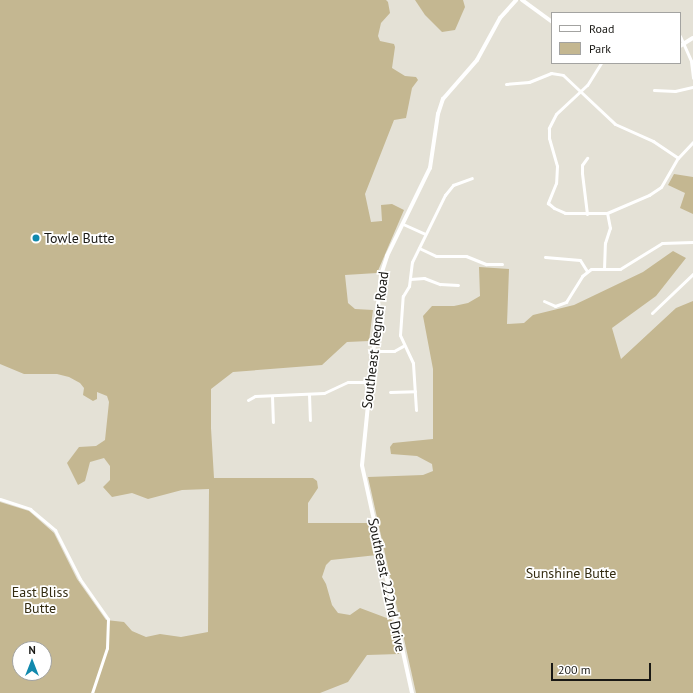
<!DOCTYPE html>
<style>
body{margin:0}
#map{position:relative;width:693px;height:693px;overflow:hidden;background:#e4e1d6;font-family:"PT Sans",sans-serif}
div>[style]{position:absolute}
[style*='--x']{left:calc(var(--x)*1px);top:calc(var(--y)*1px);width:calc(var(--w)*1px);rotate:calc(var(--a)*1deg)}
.green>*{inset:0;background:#c4b791}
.street>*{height:3px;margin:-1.5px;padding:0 1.5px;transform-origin:1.5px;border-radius:1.5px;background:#fff}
.secondary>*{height:4px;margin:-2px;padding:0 2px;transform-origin:2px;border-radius:2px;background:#fff}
.dots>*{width:11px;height:11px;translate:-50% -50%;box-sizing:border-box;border:2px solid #fff;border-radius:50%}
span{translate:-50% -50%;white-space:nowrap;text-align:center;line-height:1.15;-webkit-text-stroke:3.5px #fff;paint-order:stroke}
.poi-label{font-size:14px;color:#191814}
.left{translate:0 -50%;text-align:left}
.street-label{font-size:14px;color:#191814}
.park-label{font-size:14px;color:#342c11}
.legend{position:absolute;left:551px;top:12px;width:130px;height:52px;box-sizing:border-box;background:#fff;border:1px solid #a3a3a1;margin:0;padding:5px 7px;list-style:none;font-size:12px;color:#191814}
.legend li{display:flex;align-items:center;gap:8px;height:20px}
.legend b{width:20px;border:1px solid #a3a3a1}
.north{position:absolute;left:12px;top:641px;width:40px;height:40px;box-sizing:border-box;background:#fff;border:1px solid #a3a3a1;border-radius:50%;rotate:0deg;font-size:11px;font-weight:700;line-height:16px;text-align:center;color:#191814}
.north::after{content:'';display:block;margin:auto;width:14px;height:18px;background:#1189ad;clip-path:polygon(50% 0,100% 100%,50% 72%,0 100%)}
.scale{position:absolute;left:551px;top:663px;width:100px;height:18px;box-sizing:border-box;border:2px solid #191814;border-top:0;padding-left:5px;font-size:12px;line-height:14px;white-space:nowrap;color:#191814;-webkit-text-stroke:3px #fff;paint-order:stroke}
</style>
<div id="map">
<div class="green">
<i style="clip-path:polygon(evenodd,0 0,386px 0,388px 2px,390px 13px,381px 23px,378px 36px,380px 41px,394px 44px,395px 47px,392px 68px,405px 76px,416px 77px,418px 80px,412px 88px,406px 118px,394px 120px,365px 194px,371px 222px,382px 221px,381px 205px,392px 204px,404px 210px,377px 273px,345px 275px,348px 303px,355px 309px,373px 310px,369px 341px,347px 342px,322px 365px,233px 372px,211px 389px,211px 428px,214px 478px,313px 478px,317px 481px,318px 488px,308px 503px,308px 523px,369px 523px,377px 555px,331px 560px,326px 565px,322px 577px,326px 584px,332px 605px,338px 613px,350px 615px,360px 608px,392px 620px,399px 654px,367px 655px,348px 682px,320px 693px,0 693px,0 502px,29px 511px,54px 533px,77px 579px,106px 620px,124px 622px,132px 631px,146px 637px,160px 634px,181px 637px,208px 632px,209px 489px,182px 490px,148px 499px,132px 493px,112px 497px,103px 487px,110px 480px,110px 466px,104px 458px,90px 462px,85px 481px,78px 485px,67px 463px,79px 447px,96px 446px,105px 440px,109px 402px,107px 396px,97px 392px,97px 399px,93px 401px,83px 395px,84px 388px,80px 383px,69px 377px,57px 374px,24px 374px,0 364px,0 0,20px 649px,44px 649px,44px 673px,20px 673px,20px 649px)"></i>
<i style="clip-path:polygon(415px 0,463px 0,465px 7px,455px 30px,442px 32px,425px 15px)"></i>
<i style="clip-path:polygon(674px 174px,693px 177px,693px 214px,680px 208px,685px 193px,668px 185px)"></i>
<i style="clip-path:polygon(673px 251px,686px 258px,656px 296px,612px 328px,621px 359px,676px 308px,693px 301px,693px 693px,416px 693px,368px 477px,423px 475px,433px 471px,432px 464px,417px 456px,391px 454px,390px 447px,393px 443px,433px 439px,433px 369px,423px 316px,432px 306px,454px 306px,468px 303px,480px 296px,479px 267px,509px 269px,507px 324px,524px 323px,533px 315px,574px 305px,643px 272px)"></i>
</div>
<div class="street">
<i style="--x:680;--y:36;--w:27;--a:66"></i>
<i style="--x:691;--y:61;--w:17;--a:83"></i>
<i style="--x:601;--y:63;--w:26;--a:122"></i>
<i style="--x:587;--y:85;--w:42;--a:136.9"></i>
<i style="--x:556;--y:114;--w:16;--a:117"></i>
<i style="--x:549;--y:128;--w:10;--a:90"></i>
<i style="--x:549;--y:138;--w:29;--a:74"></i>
<i style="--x:557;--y:166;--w:17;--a:93"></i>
<i style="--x:556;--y:183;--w:22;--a:112"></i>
<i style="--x:548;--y:203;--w:8;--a:40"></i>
<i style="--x:554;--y:208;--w:12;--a:24"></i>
<i style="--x:565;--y:213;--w:42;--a:0"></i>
<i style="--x:607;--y:213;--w:46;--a:-23.2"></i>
<i style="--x:649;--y:195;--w:14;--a:-34"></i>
<i style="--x:661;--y:187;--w:34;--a:-60"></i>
<i style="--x:678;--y:158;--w:22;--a:-47"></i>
<i style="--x:506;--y:84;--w:23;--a:-5"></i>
<i style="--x:529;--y:82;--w:24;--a:-22"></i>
<i style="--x:551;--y:73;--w:12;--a:9"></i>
<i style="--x:563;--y:75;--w:71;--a:43.3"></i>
<i style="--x:615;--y:124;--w:42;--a:24.1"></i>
<i style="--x:653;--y:141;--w:30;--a:34"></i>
<i style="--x:654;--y:90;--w:21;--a:3"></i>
<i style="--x:675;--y:91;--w:18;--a:-13"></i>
<i style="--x:587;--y:214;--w:41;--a:-97"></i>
<i style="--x:582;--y:173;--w:8;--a:-90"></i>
<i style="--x:582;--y:165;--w:9;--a:-54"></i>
<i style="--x:403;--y:224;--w:24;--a:24"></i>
<i style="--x:419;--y:248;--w:19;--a:25"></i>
<i style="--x:436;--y:256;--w:30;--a:0"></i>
<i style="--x:466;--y:256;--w:22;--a:22"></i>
<i style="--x:486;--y:264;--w:16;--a:0"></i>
<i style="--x:545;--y:257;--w:35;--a:5"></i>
<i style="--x:580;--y:260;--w:13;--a:58"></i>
<i style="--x:604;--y:269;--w:26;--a:-88"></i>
<i style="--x:605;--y:243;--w:16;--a:-72"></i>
<i style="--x:610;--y:228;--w:15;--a:-101"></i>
<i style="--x:410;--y:279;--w:14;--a:-4"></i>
<i style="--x:424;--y:278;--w:17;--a:21"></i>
<i style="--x:440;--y:284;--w:18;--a:3"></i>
<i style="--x:544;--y:301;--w:12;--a:24"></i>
<i style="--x:555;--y:306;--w:12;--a:-20"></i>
<i style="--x:566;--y:302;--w:31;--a:-58"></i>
<i style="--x:582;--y:276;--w:11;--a:-38"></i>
<i style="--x:591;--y:269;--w:29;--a:0"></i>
<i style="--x:620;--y:269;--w:49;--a:-31.8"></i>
<i style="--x:662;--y:243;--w:31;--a:-2"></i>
<i style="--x:652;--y:313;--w:57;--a:-43.6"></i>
<i style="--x:373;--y:351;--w:21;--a:0"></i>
<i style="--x:394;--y:351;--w:10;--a:-29"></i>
<i style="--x:390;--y:392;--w:25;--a:-2"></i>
<i style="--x:309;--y:394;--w:26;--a:88"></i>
<i style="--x:272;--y:396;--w:26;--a:88"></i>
<i style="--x:248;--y:400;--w:8;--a:-30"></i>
<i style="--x:255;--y:396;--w:69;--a:-2.5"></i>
<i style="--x:324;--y:393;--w:26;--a:-25"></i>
<i style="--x:348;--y:382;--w:21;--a:0"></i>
<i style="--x:416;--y:410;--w:47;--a:-93.7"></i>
<i style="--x:413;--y:363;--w:31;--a:-115"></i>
<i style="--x:400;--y:335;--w:39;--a:-86"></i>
<i style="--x:403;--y:296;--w:12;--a:-59"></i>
<i style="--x:409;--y:286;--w:24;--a:-83"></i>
<i style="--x:412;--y:262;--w:75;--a:-63.8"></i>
<i style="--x:445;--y:195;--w:13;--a:-51"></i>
<i style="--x:453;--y:185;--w:20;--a:-20"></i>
<i style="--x:0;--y:499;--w:32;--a:18"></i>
<i style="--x:30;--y:509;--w:33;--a:40"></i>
<i style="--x:55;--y:530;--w:55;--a:63"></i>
<i style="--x:80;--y:579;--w:49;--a:55"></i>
<i style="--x:108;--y:619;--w:29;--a:92"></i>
<i style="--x:107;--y:648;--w:47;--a:108.4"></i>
</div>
<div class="secondary">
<i style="--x:522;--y:0;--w:37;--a:36"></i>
<i style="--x:680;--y:46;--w:15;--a:-32"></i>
<i style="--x:412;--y:693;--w:233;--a:-102.4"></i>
<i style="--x:362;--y:465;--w:191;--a:-84.3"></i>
<i style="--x:381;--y:275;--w:20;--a:-72"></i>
<i style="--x:387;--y:256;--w:98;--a:-64"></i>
<i style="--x:430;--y:168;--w:55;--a:-81.6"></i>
<i style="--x:438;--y:114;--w:16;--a:-72"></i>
<i style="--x:443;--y:99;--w:52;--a:-48.9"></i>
<i style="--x:477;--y:60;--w:48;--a:-61.3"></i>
<i style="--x:500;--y:18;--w:24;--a:-48"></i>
</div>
<div class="dots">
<i style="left:36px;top:238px;background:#1189ad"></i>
</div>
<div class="poi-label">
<span class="left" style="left:44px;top:238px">Towle Butte</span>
</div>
<div class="street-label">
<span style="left:375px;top:340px;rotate:-83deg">Southeast Regner Road</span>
<span style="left:387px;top:585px;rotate:78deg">Southeast 222nd Drive</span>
</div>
<div class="park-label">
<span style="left:571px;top:573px">Sunshine Butte</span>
<span style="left:40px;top:600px">East Bliss<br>Butte</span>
</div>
<ul class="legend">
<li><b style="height:5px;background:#fff"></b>Road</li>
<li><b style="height:11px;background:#c4b791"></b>Park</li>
</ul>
<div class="north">N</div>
<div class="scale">200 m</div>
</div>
